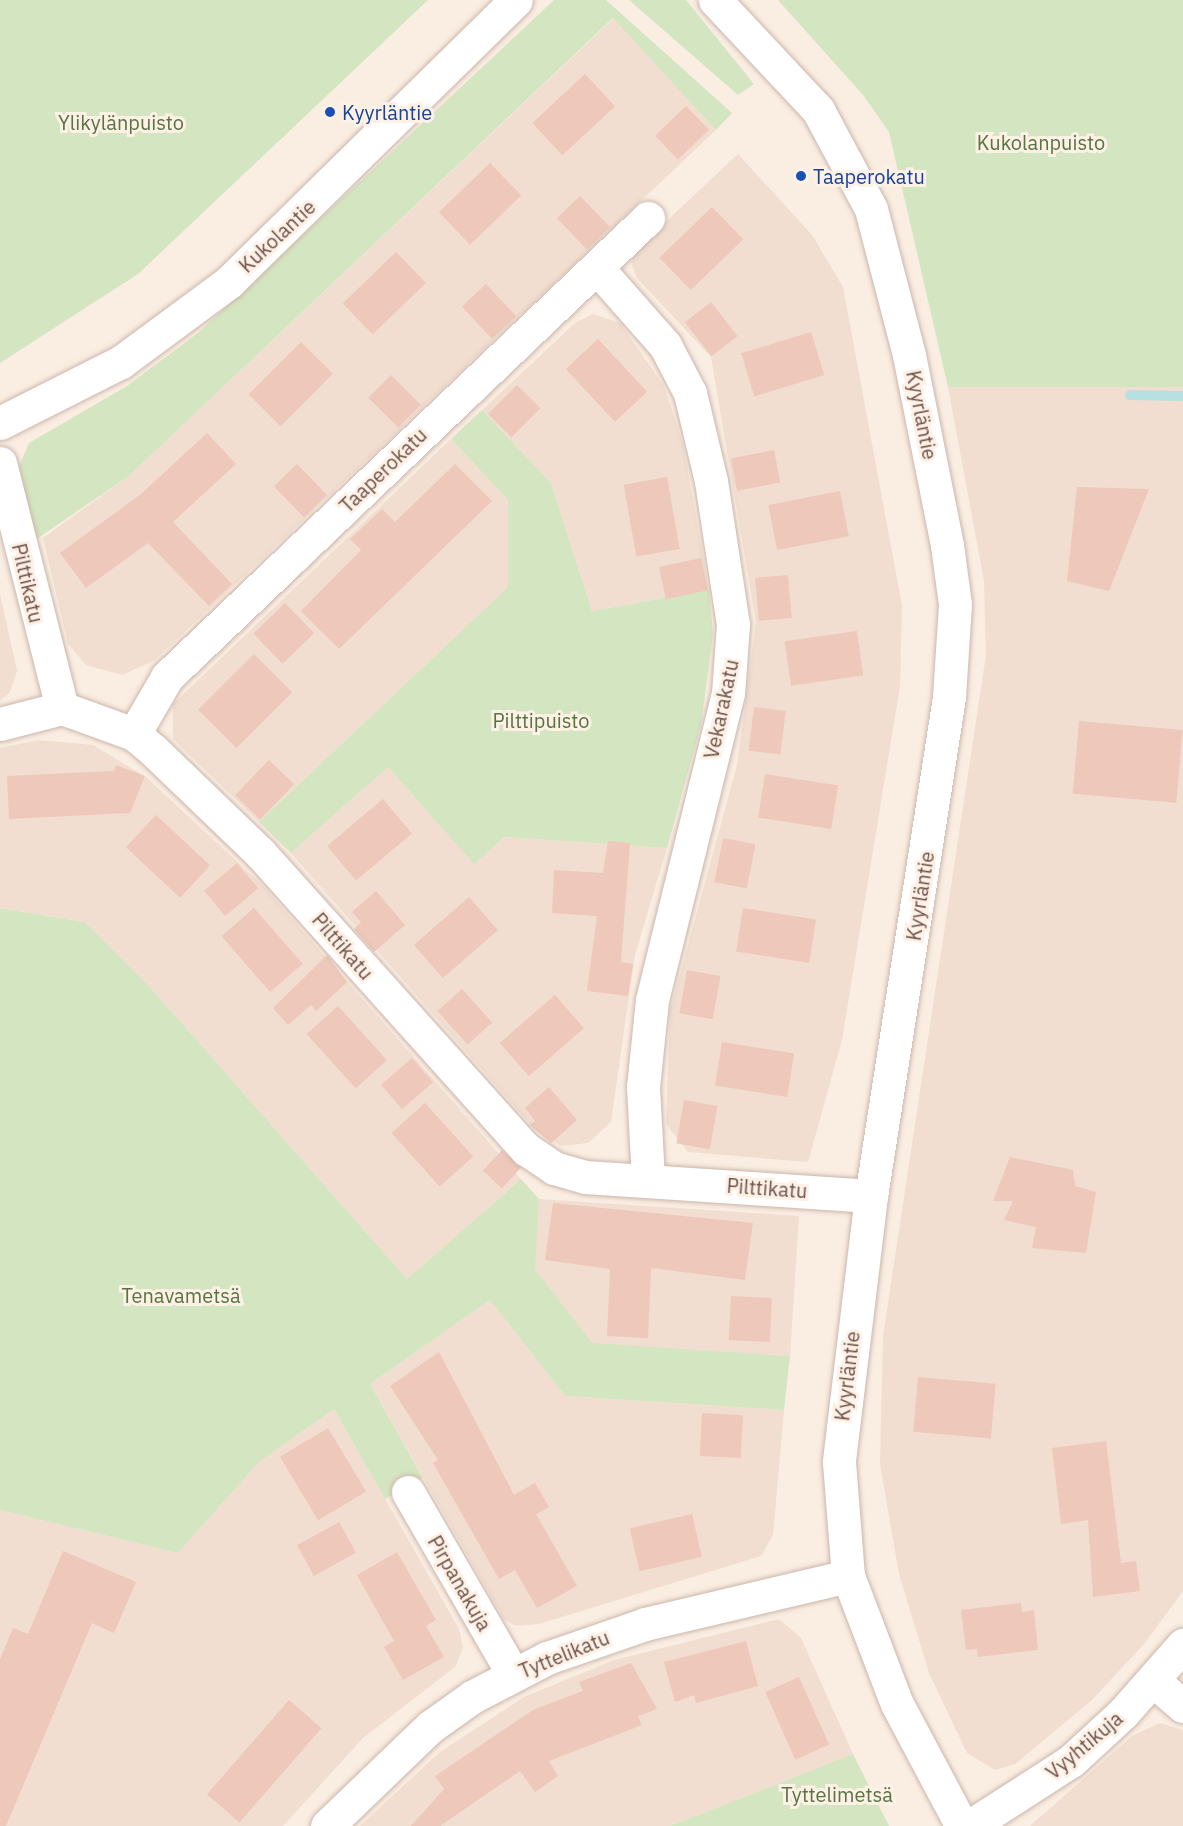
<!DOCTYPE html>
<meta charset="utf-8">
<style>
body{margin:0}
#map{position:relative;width:1183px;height:1826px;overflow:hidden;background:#faede1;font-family:"IBM Plex Sans",sans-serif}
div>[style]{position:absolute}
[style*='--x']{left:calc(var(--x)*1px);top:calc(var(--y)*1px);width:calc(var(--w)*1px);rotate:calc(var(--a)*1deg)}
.residential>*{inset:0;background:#f1ded0}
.green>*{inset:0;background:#d4e6c1}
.stream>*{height:10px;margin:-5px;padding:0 5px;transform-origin:5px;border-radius:5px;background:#b7e0e1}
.building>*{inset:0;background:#edc8bb;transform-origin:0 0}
.roads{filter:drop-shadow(0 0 2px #ccb6ac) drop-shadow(0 0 2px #ccb6ac)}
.minor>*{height:33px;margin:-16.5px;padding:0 16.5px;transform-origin:16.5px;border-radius:16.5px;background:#fff}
.dots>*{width:16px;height:16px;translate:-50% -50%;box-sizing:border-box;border:3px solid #fdf1e6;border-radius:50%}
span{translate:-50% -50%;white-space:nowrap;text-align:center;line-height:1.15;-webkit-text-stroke:6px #fdf1e6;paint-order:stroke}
.transit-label{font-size:20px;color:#164399}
.left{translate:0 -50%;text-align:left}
.park-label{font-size:20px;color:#587443}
.street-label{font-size:20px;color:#6f524a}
</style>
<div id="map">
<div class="residential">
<i style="clip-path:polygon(614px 18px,716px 130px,155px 660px,122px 675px,86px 665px,68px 644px,43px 538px,129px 476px)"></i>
<i style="clip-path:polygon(738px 154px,812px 235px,843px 287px,902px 606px,900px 686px,842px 1040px,808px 1162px,688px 1152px,666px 1124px,670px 1011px,737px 765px,756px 622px,711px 357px,637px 278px,631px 263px,638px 248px)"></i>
<i style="clip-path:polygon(593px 314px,620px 323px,664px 386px,683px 444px,709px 590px,592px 611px,551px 483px,482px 410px,575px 323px)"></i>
<i style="clip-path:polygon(948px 387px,1183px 387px,1183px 1591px,1144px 1644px,1092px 1700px,1015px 1764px,995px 1770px,967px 1753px,929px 1673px,899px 1574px,880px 1464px,883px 1336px,986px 655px,984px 581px)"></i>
<i style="clip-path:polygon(451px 439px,508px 500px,508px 587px,259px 822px,173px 739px,173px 704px)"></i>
<i style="clip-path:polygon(0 594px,17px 671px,10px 692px,0 701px)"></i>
<i style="clip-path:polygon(39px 740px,93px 745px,146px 777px,263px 886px,521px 1179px,407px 1279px,149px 986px,85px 922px,0 908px,0 748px)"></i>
<i style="clip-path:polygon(388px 767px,474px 863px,504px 837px,667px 848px,635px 955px,611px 1122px,588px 1143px,561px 1146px,538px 1133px,291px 853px)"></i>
<i style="clip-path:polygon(539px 1199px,799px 1216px,790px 1356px,592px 1344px,534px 1269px)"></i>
<i style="clip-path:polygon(490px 1300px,565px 1396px,784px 1410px,773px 1535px,761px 1556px,539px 1624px,516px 1626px,504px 1619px,370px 1384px)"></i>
<i style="clip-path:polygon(334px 1409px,459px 1629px,463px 1648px,455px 1667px,363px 1738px,283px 1826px,0 1826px,0 1510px,178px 1553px,259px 1462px)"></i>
<i style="clip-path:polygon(779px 1619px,801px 1638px,853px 1754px,670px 1826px,360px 1826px,440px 1752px,524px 1697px,614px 1660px)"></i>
<i style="clip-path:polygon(1160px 1723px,1183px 1730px,1183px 1826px,1030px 1826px,1132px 1736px)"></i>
</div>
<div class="green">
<i style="clip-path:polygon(0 0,428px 0,138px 274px,0 363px)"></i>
<i style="clip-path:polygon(554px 0,606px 0,732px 113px,716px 130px,613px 18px,129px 476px,35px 540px,19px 466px,29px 443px,127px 386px,198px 333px)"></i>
<i style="clip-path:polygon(629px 0,686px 0,754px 84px,738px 95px)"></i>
<i style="clip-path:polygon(778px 0,1183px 0,1183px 387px,948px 387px,889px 132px,863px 95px)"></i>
<i style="clip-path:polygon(482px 410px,551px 483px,592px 611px,709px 590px,713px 634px,701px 725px,667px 848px,504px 837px,474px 864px,388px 767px,291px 853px,259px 822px,508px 587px,508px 500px,451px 439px)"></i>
<i style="clip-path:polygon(0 908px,85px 922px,149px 986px,407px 1279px,521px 1179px,539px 1199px,535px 1269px,592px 1343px,790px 1356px,784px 1410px,565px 1396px,490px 1300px,370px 1384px,423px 1478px,385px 1499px,334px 1409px,259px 1462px,178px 1553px,0 1510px)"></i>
<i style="clip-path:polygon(853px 1754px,889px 1826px,670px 1826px)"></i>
</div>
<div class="stream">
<i style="--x:1130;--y:395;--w:53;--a:1.1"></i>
</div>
<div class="building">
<i style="left:585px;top:74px;width:44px;height:72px;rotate:47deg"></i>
<i style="left:686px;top:106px;width:33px;height:43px;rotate:46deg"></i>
<i style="left:490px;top:163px;width:45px;height:71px;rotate:46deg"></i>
<i style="left:580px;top:196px;width:43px;height:32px;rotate:46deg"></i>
<i style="left:712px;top:207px;width:45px;height:73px;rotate:46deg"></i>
<i style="left:396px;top:252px;width:43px;height:74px;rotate:46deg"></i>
<i style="left:486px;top:284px;width:44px;height:33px;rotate:47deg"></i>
<i style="left:711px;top:302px;width:43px;height:33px;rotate:52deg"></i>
<i style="left:811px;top:332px;width:45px;height:73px;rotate:73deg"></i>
<i style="left:598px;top:339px;width:72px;height:44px;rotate:47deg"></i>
<i style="left:301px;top:342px;width:45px;height:74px;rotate:45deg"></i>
<i style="left:391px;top:375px;width:42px;height:32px;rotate:45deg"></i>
<i style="left:517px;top:385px;width:33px;height:41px;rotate:45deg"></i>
<i style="clip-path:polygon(207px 433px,236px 464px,173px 522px,232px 584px,209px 606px,148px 543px,86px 588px,60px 553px,141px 494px)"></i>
<i style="left:774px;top:450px;width:33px;height:44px;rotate:79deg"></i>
<i style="left:297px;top:464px;width:43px;height:32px;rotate:46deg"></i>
<i style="clip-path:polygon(455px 464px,492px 501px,339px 649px,301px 611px,361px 550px,350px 539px,382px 509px,395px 522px)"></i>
<i style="left:667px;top:477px;width:73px;height:44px;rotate:80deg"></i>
<i style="clip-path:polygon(1077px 487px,1149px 489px,1109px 591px,1067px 581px)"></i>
<i style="left:840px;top:491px;width:46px;height:73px;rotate:79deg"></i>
<i style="left:701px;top:558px;width:33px;height:43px;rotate:78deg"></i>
<i style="left:788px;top:575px;width:43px;height:33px;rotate:85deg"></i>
<i style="left:285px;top:603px;width:42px;height:44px;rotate:46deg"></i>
<i style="left:857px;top:631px;width:45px;height:73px;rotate:82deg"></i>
<i style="left:254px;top:654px;width:54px;height:79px;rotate:45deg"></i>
<i style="left:754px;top:707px;width:32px;height:44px;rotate:7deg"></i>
<i style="left:1079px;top:721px;width:104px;height:73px;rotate:5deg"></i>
<i style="left:269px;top:760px;width:35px;height:49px;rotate:44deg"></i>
<i style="clip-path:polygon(116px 765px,145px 776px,130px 813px,9px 819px,7px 776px,114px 771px)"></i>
<i style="left:765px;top:774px;width:74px;height:44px;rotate:9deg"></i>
<i style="left:383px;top:799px;width:45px;height:73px;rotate:50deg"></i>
<i style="left:156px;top:815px;width:74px;height:44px;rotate:43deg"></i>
<i style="left:723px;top:838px;width:33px;height:45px;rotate:11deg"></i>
<i style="clip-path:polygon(608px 841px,630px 843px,621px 962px,633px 964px,628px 996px,587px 991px,597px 916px,552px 913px,554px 870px,603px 873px)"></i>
<i style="left:237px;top:863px;width:33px;height:43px;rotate:50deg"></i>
<i style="clip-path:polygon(376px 891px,405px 925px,374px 952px,354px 929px,361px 922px,352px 912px)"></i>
<i style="left:469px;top:897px;width:44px;height:73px;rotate:49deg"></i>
<i style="left:254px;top:908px;width:74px;height:43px;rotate:49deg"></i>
<i style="left:743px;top:908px;width:74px;height:44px;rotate:9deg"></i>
<i style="clip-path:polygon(327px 955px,347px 982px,316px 1011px,311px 1005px,288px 1025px,273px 1008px)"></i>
<i style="left:687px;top:970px;width:34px;height:44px;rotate:10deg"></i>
<i style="left:462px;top:989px;width:45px;height:33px;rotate:48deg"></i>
<i style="left:555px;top:995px;width:44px;height:73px;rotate:49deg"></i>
<i style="left:338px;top:1006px;width:73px;height:42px;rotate:48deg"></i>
<i style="left:722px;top:1042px;width:73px;height:44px;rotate:9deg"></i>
<i style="left:412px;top:1058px;width:32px;height:41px;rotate:49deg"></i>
<i style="clip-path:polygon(549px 1087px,577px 1120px,551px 1143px,530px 1125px,535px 1121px,525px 1108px)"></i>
<i style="left:684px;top:1100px;width:34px;height:44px;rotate:10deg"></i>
<i style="left:425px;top:1103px;width:72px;height:45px;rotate:48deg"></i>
<i style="left:502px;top:1150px;width:26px;height:28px;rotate:43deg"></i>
<i style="clip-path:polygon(1010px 1157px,1073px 1170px,1075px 1186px,1096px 1192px,1086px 1253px,1032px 1248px,1036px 1227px,1004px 1220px,1013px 1201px,993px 1201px)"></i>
<i style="clip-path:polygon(553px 1203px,753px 1223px,745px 1280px,651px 1268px,648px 1338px,607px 1336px,610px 1269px,545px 1260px)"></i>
<i style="left:731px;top:1296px;width:41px;height:44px;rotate:3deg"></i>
<i style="clip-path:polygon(439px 1352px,514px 1495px,535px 1483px,549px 1507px,536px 1514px,577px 1586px,537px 1608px,515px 1570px,499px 1579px,433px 1463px,438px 1460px,390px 1386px)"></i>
<i style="left:918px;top:1377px;width:78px;height:55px;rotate:5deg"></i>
<i style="left:702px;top:1413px;width:41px;height:43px;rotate:3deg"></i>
<i style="left:328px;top:1428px;width:74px;height:56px;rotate:59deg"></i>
<i style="clip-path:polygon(1106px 1441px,1121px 1563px,1136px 1561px,1140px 1591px,1093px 1597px,1088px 1520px,1061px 1524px,1052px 1448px)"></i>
<i style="left:692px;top:1514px;width:44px;height:64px;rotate:77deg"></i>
<i style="left:339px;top:1522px;width:35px;height:48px;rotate:61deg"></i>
<i style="clip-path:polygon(63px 1551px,136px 1582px,114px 1633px,92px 1623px,6px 1826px,0 1826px,0 1659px,13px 1628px,28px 1634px)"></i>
<i style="clip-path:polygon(397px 1552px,436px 1620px,426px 1626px,444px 1657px,403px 1680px,384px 1647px,394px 1641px,357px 1575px)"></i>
<i style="clip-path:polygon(1021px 1603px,1022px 1612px,1034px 1610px,1038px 1650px,978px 1657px,977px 1649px,966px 1650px,961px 1610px)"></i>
<i style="clip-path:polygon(746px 1641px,758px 1686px,696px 1703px,694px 1695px,675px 1702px,664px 1662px)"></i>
<i style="clip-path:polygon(631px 1663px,657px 1709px,638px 1716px,642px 1725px,549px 1761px,558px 1776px,535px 1792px,520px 1771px,440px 1826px,411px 1826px,444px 1789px,435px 1776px,533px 1710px,583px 1691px,579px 1682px)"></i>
<i style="left:799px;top:1677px;width:74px;height:37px;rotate:66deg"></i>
<i style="left:289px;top:1700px;width:43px;height:125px;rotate:41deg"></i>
</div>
<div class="roads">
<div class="minor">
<i style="--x:715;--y:0;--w:151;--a:46.9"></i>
<i style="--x:818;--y:110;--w:112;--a:61.8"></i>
<i style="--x:871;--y:209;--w:151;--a:75.4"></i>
<i style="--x:909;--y:355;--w:194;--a:78.7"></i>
<i style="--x:947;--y:545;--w:60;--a:82.3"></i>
<i style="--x:955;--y:604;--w:93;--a:93.7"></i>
<i style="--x:949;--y:697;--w:505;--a:98.88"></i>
<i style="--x:871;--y:1196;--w:268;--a:96.9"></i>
<i style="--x:839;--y:1462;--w:114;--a:85.5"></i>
<i style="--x:848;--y:1576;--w:137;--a:69.1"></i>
<i style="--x:897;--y:1704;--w:138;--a:62"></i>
<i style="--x:597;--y:268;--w:103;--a:48.6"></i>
<i style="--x:665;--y:345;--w:54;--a:62.5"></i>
<i style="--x:690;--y:393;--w:90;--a:76.6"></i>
<i style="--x:711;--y:481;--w:145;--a:81.3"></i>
<i style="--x:733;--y:624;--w:69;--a:94.1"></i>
<i style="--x:728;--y:693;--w:316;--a:103.9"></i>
<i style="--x:652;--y:1000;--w:87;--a:95.9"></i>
<i style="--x:643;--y:1087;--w:92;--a:86.9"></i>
<i style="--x:0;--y:423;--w:136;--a:-26.8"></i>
<i style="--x:121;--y:362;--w:134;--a:-36.5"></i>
<i style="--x:229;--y:282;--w:402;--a:-44.5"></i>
<i style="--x:0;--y:463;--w:253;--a:75.8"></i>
<i style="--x:62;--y:708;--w:77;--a:19.9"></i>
<i style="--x:134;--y:734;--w:23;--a:40"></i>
<i style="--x:152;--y:749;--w:151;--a:43.9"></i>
<i style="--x:261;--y:854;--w:397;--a:48.1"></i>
<i style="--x:526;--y:1149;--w:34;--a:34"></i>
<i style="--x:554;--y:1168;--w:32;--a:16"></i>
<i style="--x:585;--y:1177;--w:287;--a:3.8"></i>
<i style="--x:0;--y:724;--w:64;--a:-14.5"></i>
<i style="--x:134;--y:734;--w:66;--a:-59.9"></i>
<i style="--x:167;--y:677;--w:665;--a:-43.66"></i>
<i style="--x:408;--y:1492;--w:210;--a:60"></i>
<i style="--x:1154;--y:1681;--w:38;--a:41"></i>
<i style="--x:327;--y:1826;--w:143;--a:-43.9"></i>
<i style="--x:430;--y:1727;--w:52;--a:-35.5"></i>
<i style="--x:472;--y:1697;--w:85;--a:-27.5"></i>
<i style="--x:547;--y:1658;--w:104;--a:-19.1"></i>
<i style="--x:645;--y:1624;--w:209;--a:-13.3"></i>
<i style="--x:970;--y:1826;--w:120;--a:-32.8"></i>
<i style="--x:1071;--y:1761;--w:71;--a:-42.7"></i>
<i style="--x:1123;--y:1713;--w:91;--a:-48.6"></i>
</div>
</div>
<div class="dots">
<i style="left:330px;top:112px;background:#1a4fb4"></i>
<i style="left:801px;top:176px;background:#1a4fb4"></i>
</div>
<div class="transit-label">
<span class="left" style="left:342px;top:112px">Kyyrläntie</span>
<span class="left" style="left:813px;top:176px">Taaperokatu</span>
</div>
<div class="park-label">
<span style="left:121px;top:122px">Ylikylänpuisto</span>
<span style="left:1041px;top:142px">Kukolanpuisto</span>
<span style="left:541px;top:720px">Pilttipuisto</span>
<span style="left:181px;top:1295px">Tenavametsä</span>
<span style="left:837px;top:1794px">Tyttelimetsä</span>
</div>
<div class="street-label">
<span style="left:277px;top:236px;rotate:-43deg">Kukolantie</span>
<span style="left:922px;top:415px;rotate:79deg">Kyyrläntie</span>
<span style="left:383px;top:470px;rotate:-44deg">Taaperokatu</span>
<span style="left:28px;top:583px;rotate:77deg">Pilttikatu</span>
<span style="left:721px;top:709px;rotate:-78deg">Vekarakatu</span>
<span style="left:920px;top:896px;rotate:-81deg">Kyyrläntie</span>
<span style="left:343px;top:946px;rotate:49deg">Pilttikatu</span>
<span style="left:767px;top:1188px;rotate:4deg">Pilttikatu</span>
<span style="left:847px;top:1376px;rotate:-83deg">Kyyrläntie</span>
<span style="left:460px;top:1583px;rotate:60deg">Pirpanakuja</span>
<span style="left:564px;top:1654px;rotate:-22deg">Tyttelikatu</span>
<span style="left:1084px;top:1745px;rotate:-40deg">Vyyhtikuja</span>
</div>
</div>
